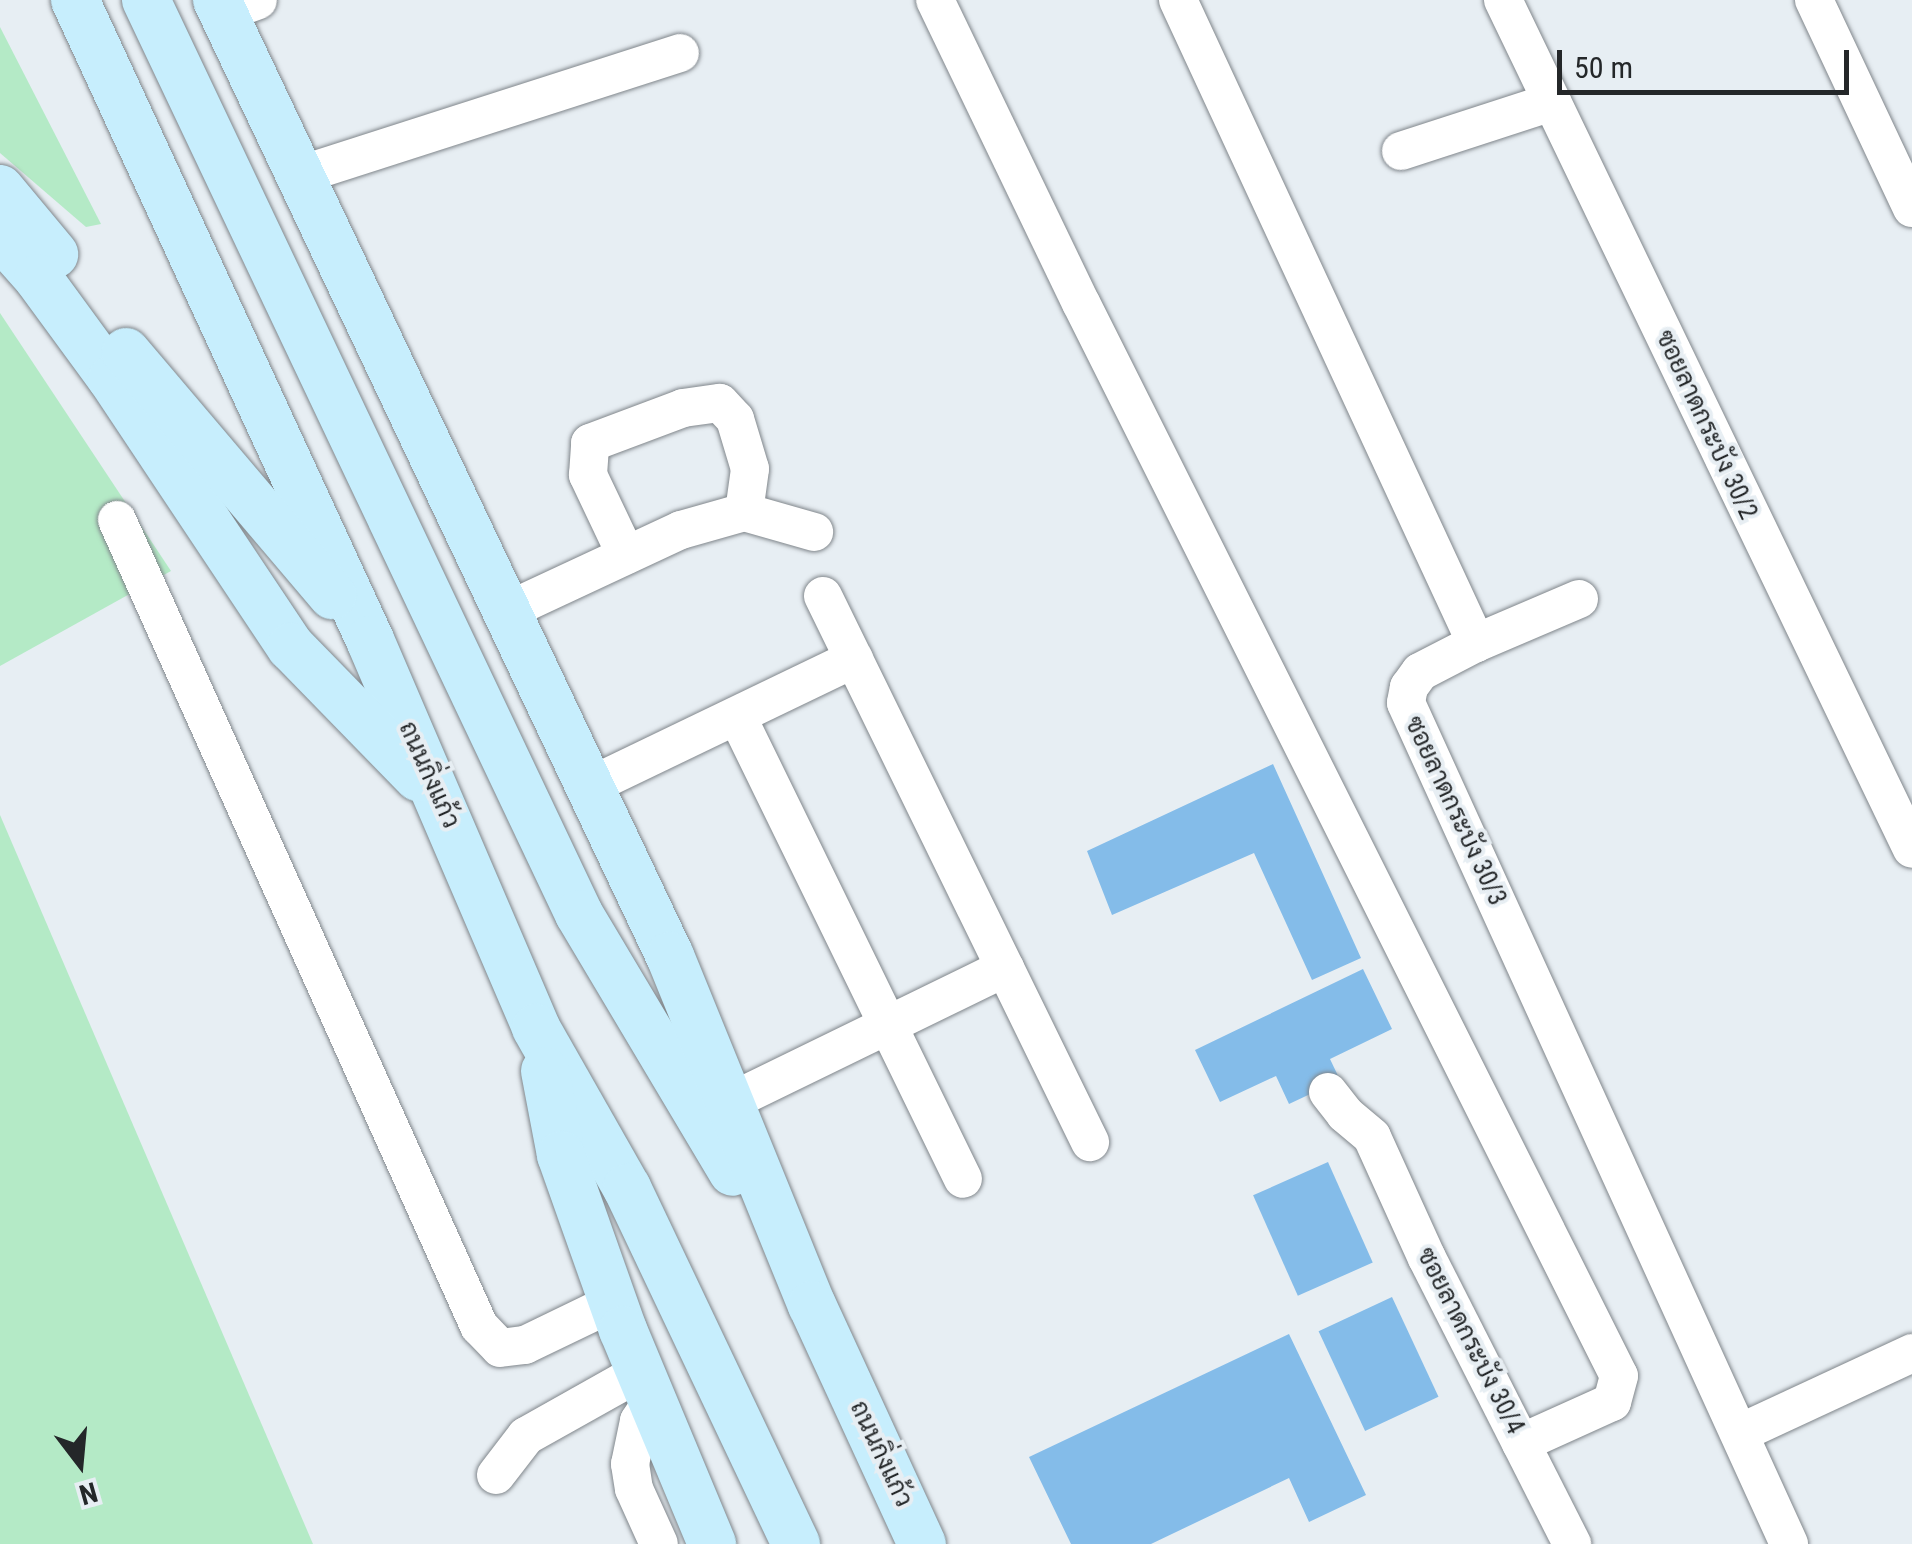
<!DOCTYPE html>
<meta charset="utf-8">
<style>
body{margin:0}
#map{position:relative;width:1912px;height:1544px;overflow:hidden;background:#e7eef3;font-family:"Roboto Condensed",Sarabun,sans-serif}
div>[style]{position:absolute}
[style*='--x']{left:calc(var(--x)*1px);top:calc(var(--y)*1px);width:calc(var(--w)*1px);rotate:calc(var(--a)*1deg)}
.green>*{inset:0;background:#b4eac6}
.building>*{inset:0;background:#84bce9;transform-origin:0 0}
.roads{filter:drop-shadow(0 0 2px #80868b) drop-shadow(0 0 2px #80868b)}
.minor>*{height:38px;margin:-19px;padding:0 19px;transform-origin:19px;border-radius:19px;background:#fff}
.major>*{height:48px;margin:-24px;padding:0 24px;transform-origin:24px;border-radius:24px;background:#c7eefd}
span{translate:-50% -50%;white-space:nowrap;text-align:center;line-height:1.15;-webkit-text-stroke:8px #e7eef3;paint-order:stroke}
.street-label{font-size:25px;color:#242729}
.north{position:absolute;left:30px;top:1414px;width:100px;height:100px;-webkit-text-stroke:8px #e7eef3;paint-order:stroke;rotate:164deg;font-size:28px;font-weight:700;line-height:40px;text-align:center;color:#242729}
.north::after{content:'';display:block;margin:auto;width:35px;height:45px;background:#242729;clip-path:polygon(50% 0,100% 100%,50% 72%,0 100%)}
.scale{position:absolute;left:1557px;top:50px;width:292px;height:45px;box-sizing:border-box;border:5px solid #242729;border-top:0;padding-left:12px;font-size:30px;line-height:35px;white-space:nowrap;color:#242729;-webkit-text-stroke:8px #e7eef3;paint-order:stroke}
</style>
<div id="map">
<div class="green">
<i style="clip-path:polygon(0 27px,101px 224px,86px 227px,0 153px)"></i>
<i style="clip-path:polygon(0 313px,171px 571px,0 666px)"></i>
<i style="clip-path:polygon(0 815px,313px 1544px,0 1544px)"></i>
</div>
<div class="building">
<i style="clip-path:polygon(1273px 764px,1361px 958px,1312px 980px,1254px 853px,1112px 915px,1087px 851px)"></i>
<i style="clip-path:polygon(1363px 969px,1392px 1029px,1330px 1059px,1340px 1080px,1289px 1104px,1276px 1076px,1220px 1102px,1195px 1050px)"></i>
<i style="left:1328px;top:1162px;width:110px;height:82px;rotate:66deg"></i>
<i style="left:1392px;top:1297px;width:110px;height:81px;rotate:65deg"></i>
<i style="clip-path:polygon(1289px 1334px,1366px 1495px,1309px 1522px,1289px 1478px,1151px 1544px,1071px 1544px,1029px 1457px)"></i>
</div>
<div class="roads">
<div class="minor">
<i style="--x:935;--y:0;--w:336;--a:64.3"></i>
<i style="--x:1081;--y:303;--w:1200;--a:63.37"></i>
<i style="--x:1619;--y:1376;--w:27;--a:105"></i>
<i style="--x:1612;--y:1402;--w:100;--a:155.7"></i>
<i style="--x:1178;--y:0;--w:709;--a:65.13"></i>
<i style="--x:1476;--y:643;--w:63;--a:152.6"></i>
<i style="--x:1420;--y:672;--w:19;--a:126"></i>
<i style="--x:1409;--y:687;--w:16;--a:101"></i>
<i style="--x:1406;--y:703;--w:924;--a:65.51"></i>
<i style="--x:1503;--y:0;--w:942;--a:64.28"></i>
<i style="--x:1814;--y:0;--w:230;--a:64.8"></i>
<i style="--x:223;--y:13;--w:37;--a:-20"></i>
<i style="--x:1401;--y:151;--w:159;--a:-18"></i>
<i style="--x:300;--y:175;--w:399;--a:-17.8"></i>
<i style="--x:117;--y:520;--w:884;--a:65.81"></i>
<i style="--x:479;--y:1326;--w:30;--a:46"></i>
<i style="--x:500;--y:1348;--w:25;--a:-7"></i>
<i style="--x:525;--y:1345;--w:101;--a:-25.8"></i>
<i style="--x:626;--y:555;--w:89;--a:-115.4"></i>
<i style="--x:588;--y:475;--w:32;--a:-86"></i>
<i style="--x:590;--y:443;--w:99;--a:-20.6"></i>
<i style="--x:683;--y:408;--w:37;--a:-8"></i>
<i style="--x:720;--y:403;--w:22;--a:47"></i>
<i style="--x:735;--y:419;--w:52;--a:73.3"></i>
<i style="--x:750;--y:469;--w:43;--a:97.9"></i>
<i style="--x:823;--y:596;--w:608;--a:63.94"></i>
<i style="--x:507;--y:611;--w:192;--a:-25"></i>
<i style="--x:681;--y:530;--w:66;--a:-15.9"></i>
<i style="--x:744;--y:512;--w:73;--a:15.9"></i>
<i style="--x:1476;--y:643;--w:112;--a:-23.1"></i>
<i style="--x:737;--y:716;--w:515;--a:63.98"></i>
<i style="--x:590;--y:786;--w:293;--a:-25.7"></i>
<i style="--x:1328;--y:1092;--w:28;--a:52"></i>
<i style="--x:1345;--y:1114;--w:35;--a:40"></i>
<i style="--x:1372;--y:1137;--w:133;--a:65.6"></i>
<i style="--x:1427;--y:1258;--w:321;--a:63.1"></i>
<i style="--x:730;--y:1102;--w:306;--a:-26"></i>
<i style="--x:652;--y:1401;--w:24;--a:123"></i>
<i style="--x:639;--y:1421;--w:44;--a:101.8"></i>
<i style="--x:630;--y:1464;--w:25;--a:81"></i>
<i style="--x:634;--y:1489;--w:60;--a:65.6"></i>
<i style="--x:1740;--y:1433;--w:190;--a:-24.9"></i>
<i style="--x:496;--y:1475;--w:49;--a:-52.4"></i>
<i style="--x:526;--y:1436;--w:131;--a:-29.3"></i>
</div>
<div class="major">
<i style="--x:75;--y:0;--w:705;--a:65.25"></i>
<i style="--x:370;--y:640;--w:422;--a:66.8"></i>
<i style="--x:536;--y:1028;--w:184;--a:60.4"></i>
<i style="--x:627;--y:1188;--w:394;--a:64.6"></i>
<i style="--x:146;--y:0;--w:1011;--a:64.65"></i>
<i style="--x:579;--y:914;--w:300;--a:59.2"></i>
<i style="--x:217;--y:0;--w:1058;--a:64.65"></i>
<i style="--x:670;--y:956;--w:377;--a:67.9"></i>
<i style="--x:812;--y:1305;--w:263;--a:65.3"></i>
<i style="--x:0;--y:189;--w:85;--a:50.3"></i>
<i style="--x:0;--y:235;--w:57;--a:48.5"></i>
<i style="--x:38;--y:278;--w:125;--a:53.8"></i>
<i style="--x:112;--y:379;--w:322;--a:56.3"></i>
<i style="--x:291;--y:647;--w:182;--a:45.7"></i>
<i style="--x:126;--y:352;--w:319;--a:49.7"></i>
<i style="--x:545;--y:1071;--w:86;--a:79.2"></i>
<i style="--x:561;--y:1155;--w:186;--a:70.5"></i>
<i style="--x:623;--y:1330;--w:232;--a:67.4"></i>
</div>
</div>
<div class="street-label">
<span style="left:1706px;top:425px;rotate:65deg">ซอยลาดกระบัง 30/2</span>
<span style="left:429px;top:775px;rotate:66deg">ถนนกิ่งแก้ว</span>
<span style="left:1455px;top:811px;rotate:65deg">ซอยลาดกระบัง 30/3</span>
<span style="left:1470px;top:1341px;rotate:63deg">ซอยลาดกระบัง 30/4</span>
<span style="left:881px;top:1454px;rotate:65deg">ถนนกิ่งแก้ว</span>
</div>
<div class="north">N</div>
<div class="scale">50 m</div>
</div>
